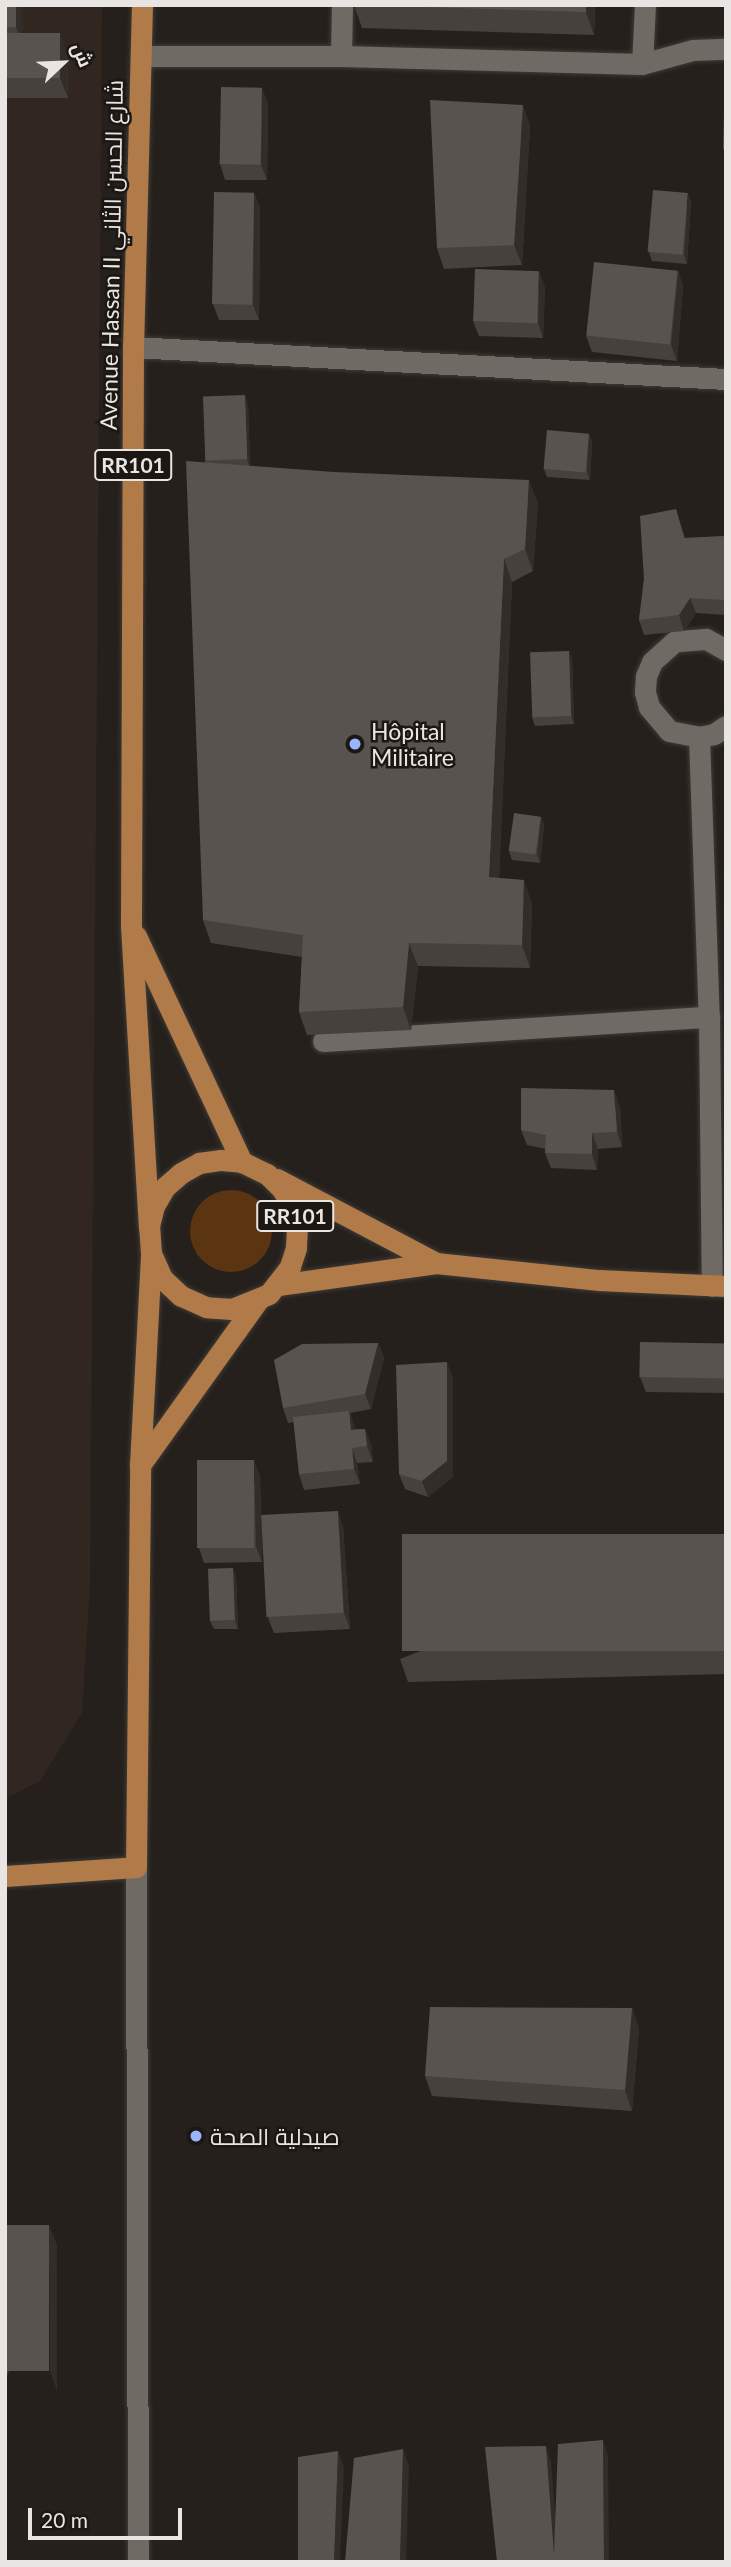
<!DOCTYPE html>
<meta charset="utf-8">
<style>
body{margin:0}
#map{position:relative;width:731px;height:2567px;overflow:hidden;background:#25201c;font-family:Lato,Cairo,sans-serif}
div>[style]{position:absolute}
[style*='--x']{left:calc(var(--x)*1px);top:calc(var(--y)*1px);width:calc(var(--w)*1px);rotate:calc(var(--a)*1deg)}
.built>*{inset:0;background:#322720}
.green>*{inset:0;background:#5b3411}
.round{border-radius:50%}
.roads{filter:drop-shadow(0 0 2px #3e3a36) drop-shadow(0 0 2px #3e3a36)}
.minor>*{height:21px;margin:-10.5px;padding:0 10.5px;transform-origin:10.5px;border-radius:10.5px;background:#706a65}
.major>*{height:21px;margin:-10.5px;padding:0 10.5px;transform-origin:10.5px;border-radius:10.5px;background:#b17a49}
.wall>*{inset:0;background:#47413d;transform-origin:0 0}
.shaded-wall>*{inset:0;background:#322d29}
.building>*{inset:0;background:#59534f;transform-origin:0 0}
.dots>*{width:19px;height:19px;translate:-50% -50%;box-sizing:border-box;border:4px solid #1c1713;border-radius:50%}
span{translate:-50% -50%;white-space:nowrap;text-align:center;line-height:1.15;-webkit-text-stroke:5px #1c1713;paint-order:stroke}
.shield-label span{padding:2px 5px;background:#1c1713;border:2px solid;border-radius:5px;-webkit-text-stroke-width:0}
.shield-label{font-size:21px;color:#e9e5e2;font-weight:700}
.street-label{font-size:23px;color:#e9e5e2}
.poi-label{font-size:23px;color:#e9e5e2}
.left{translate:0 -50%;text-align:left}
.frame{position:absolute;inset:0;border:7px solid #e9e5e2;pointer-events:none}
.north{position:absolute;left:28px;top:28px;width:70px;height:70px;-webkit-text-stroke:5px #1c1713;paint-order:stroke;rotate:67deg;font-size:19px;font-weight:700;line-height:28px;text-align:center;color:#e9e5e2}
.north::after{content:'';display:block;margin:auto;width:24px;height:32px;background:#e9e5e2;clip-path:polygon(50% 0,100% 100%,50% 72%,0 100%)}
.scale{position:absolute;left:28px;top:2508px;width:154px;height:32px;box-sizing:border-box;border:4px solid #e9e5e2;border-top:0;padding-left:9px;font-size:21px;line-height:24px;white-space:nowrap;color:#e9e5e2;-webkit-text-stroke:5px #1c1713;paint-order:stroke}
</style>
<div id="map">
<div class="built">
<i style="clip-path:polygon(5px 5px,102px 5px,90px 1583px,82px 1713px,40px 1781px,5px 1799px)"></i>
</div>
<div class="green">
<i class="round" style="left:190px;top:1190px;width:82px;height:82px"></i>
</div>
<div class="roads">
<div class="minor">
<i style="--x:141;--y:56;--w:200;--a:0"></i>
<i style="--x:341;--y:56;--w:301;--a:1.5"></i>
<i style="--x:642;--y:64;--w:59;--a:-87.1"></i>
<i style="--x:341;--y:56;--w:51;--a:-88.9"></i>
<i style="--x:642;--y:64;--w:53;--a:-15.4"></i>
<i style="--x:693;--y:50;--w:33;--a:-2"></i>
<i style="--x:133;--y:347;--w:594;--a:3.09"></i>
<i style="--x:726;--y:650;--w:23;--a:-151"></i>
<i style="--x:706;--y:639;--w:31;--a:176"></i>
<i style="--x:675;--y:641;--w:31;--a:138"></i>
<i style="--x:652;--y:662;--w:15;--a:113"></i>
<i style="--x:646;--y:676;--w:16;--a:94"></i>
<i style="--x:645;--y:692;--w:16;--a:75"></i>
<i style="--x:649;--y:707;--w:31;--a:50"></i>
<i style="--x:669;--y:731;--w:31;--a:11"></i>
<i style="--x:699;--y:737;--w:15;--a:-11"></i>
<i style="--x:714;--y:734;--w:14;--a:-34"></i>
<i style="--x:699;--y:737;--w:280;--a:88"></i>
<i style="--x:709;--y:1017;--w:269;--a:89.4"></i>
<i style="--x:323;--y:1041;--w:387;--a:-3.6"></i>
<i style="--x:136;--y:1867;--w:695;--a:89.84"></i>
</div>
<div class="major">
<i style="--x:142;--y:5;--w:342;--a:91.5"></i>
<i style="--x:133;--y:347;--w:579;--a:90.2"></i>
<i style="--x:131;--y:926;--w:301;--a:86.6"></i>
<i style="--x:136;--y:936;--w:250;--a:64.9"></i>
<i style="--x:277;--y:1179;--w:180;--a:27.8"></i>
<i style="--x:278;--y:1285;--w:160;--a:-7.9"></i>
<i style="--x:436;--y:1263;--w:164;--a:6"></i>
<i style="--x:599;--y:1280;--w:127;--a:2.7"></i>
<i style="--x:140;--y:1465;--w:203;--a:-54.4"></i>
<i style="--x:5;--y:1876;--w:131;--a:-3.9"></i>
<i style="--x:136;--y:1867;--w:402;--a:-89.4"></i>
<i style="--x:140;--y:1465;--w:212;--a:-87"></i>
<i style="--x:151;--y:1253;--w:27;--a:-94"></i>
<i style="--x:149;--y:1226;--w:21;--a:-76"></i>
<i style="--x:154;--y:1206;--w:22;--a:-60"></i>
<i style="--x:165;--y:1187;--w:21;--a:-41"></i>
<i style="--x:181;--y:1173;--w:21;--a:-29"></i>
<i style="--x:199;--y:1163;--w:22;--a:-8"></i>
<i style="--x:221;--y:1160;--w:21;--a:5"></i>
<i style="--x:242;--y:1162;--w:28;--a:26"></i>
<i style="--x:267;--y:1174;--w:21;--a:45"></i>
<i style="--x:282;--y:1189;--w:21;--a:59"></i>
<i style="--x:293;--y:1207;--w:20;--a:79"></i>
<i style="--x:297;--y:1227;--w:21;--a:93"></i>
<i style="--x:296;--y:1248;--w:20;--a:108"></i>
<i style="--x:290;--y:1267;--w:34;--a:128"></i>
<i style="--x:269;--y:1294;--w:40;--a:158"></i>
<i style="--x:232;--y:1309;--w:26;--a:-176"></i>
<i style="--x:206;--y:1307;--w:27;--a:-156"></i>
<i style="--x:181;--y:1296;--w:26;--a:-137"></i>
<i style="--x:162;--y:1278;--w:27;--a:-114"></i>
</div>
</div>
<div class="wall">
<i style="clip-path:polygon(5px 5px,22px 33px,67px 53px,68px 98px,5px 98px)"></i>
<i style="clip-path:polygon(354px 5px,595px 5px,594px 35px,362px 28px)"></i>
<i style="clip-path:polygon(268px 103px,267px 180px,225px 180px,220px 164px)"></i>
<i style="clip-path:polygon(530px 125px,522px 265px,444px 269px,437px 248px)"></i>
<i style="clip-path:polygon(254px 193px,260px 208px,259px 320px,219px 320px,213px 304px)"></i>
<i style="clip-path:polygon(691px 201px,687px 264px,652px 261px,649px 252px)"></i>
<i style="clip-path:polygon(678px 271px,683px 286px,677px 361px,592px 352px,586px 336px)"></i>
<i style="clip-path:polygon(545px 287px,543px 338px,479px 336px,473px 321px)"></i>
<i style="clip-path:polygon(248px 404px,250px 466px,538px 503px,533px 571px,512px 582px,499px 878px,532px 903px,530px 968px,418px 966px,411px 1030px,307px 1035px,299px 1012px,302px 957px,211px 943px,203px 920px,205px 460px)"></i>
<i style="clip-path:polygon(589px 434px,592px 442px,590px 480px,547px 477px,544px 469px)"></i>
<i style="clip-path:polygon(676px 509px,685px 538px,726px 536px,726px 615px,696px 613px,684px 631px,644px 635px,639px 620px,644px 579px)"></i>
<i style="clip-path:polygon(572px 659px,574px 724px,535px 726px,532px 717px)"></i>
<i style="clip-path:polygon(541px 817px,544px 825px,540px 863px,512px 860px,509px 851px)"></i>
<i style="clip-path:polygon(620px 1106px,622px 1147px,598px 1149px,597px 1170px,551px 1168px,545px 1153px,546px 1149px,527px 1145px,521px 1130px)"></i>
<i style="clip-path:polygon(378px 1343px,384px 1358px,371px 1409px,350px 1413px,355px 1429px,365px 1429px,371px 1444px,373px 1462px,357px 1463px,360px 1484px,304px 1490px,299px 1474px,294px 1422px,288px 1423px,283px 1408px)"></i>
<i style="clip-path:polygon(726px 1343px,726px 1393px,646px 1392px,640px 1377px)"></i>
<i style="clip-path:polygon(453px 1378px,453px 1477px,428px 1497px,405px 1489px,399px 1474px)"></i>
<i style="clip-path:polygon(260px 1475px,262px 1562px,204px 1563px,199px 1548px)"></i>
<i style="clip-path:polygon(343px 1526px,350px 1629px,274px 1633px,268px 1618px)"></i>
<i style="clip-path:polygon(726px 1534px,726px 1674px,408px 1682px,400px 1659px)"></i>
<i style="clip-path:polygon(233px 1568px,236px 1577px,238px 1629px,214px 1629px,210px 1621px)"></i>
<i style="clip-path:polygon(632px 2008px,639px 2028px,632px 2111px,432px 2096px,425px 2076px)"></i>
<i style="left:5px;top:2225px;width:56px;height:167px;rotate:21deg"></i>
</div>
<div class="shaded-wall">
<i style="clip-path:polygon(16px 5px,22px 5px,22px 43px,16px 27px)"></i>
<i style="clip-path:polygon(586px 5px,595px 5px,594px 35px,586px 12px)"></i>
<i style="clip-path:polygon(60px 33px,67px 53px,68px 98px,60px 78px)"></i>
<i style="clip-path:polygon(262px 88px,268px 103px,267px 180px,261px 165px)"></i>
<i style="clip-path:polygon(523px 105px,530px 125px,522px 265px,514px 245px)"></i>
<i style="clip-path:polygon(254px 193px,260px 208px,259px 320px,253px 305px)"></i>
<i style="clip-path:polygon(688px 193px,691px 201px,687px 264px,684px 255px)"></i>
<i style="clip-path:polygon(5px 249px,6px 252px,5px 377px)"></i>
<i style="clip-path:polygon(539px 271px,545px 287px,543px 338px,538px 323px)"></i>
<i style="clip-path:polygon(678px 271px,683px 286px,677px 361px,671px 345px)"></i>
<i style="clip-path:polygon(245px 395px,248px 404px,250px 468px,247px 459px)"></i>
<i style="clip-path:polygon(589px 434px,592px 442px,590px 480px,587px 472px)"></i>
<i style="clip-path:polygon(529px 480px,538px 503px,533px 571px,525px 549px)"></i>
<i style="clip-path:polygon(504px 559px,512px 582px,498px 900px,489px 877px)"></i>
<i style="clip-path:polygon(690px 598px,696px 613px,684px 631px,679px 615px)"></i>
<i style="clip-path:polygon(569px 651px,572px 659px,574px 724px,571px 716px)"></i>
<i style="clip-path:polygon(541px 817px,544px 825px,540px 863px,537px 854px)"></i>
<i style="clip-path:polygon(524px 880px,532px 903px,530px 968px,522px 945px)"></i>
<i style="clip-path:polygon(409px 943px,418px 966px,411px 1030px,403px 1007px)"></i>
<i style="clip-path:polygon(614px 1090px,620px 1106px,622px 1147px,617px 1132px)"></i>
<i style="clip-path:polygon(592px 1133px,598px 1149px,597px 1170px,592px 1154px)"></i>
<i style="clip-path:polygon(378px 1343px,384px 1358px,371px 1409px,365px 1394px)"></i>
<i style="clip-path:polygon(447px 1362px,453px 1378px,453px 1477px,428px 1497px,422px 1481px)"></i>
<i style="clip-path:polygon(349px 1411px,355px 1427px,356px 1445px,351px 1430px)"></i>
<i style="clip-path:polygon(365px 1429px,371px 1444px,373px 1462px,367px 1446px)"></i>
<i style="clip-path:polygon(352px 1448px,357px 1463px,360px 1484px,354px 1469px)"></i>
<i style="clip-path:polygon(254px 1460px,260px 1475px,262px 1562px,256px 1547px)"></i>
<i style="clip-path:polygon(338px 1511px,343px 1526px,350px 1629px,344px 1613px)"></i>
<i style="clip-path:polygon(233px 1568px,236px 1577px,238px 1629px,235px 1620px)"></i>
<i style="clip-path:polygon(632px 2008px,639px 2028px,632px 2111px,625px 2090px)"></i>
<i style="clip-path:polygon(49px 2225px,57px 2245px,57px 2391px,50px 2371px)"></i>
<i style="clip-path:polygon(603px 2440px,608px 2456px,609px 2562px,604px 2562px)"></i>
<i style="clip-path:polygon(546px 2446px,551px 2462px,559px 2562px,554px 2554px)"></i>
<i style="clip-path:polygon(403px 2449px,409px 2465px,406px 2562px,400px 2562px)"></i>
<i style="clip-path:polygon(338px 2451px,344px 2467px,340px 2562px,334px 2562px)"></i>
</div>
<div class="building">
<i style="left:5px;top:5px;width:11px;height:22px"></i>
<i style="clip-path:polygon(358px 5px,586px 5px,586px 12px)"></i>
<i style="left:5px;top:33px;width:55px;height:45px"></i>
<i style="left:221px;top:87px;width:41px;height:77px;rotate:1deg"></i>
<i style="clip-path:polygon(430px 100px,523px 105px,514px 245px,437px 248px)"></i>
<i style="clip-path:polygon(724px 111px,726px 111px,726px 150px,723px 149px)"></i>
<i style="left:653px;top:190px;width:35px;height:62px;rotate:5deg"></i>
<i style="left:214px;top:192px;width:40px;height:112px;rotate:1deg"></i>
<i style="left:594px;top:262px;width:84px;height:74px;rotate:6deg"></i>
<i style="left:475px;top:269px;width:64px;height:52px;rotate:2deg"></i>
<i style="left:245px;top:395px;width:64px;height:42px;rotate:88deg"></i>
<i style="left:547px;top:430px;width:42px;height:39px;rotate:5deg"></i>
<i style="clip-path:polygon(186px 461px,334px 472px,529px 480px,525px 549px,504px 559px,489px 877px,524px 880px,522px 945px,409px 943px,403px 1007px,299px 1012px,303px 935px,203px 920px)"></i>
<i style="clip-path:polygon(676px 509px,684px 538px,726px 536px,726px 600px,690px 598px,679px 615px,639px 620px,644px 579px,640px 516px)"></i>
<i style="left:569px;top:651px;width:65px;height:39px;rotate:88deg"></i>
<i style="left:514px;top:813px;width:27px;height:38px;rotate:8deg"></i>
<i style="clip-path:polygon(521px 1088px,614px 1090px,617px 1132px,592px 1133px,592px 1154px,545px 1153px,546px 1135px,521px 1130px)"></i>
<i style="left:640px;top:1342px;width:86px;height:35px;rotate:1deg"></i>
<i style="clip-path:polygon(378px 1343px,365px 1394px,283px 1408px,274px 1360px,302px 1344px)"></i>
<i style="clip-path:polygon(447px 1362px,447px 1461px,422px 1481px,399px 1474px,396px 1365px)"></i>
<i style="clip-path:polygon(349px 1411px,351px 1430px,365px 1429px,367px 1446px,352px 1448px,354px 1469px,299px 1474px,293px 1417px)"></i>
<i style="left:197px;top:1460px;width:57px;height:88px"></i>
<i style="left:338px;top:1511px;width:102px;height:77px;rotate:87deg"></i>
<i style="left:726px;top:1534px;width:117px;height:324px;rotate:90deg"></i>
<i style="left:233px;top:1568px;width:52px;height:25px;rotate:88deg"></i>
<i style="clip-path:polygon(430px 2007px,632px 2008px,625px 2090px,425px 2076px)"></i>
<i style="left:5px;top:2225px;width:44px;height:146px"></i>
<i style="clip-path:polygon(603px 2440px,604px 2562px,497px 2562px,485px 2447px,546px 2446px,554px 2554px,558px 2444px)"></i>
<i style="clip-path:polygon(403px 2449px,400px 2562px,345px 2562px,354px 2458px)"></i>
<i style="clip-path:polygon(338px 2451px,334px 2562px,298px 2562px,298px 2457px)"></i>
</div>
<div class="dots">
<i style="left:355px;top:744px;background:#99b5fd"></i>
<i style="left:196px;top:2136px;background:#99b5fd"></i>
</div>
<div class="shield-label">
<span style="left:133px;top:465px">RR101</span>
<span style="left:295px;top:1216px">RR101</span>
</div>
<div class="street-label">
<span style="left:111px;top:255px;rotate:-89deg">Avenue Hassan II شارع الحسن الثاني</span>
</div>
<div class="poi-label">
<span class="left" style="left:371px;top:744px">Hôpital<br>Militaire</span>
<span class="left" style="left:210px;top:2136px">صيدلية الصحة</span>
</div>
<div class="frame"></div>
<div class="north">ش</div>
<div class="scale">20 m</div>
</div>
